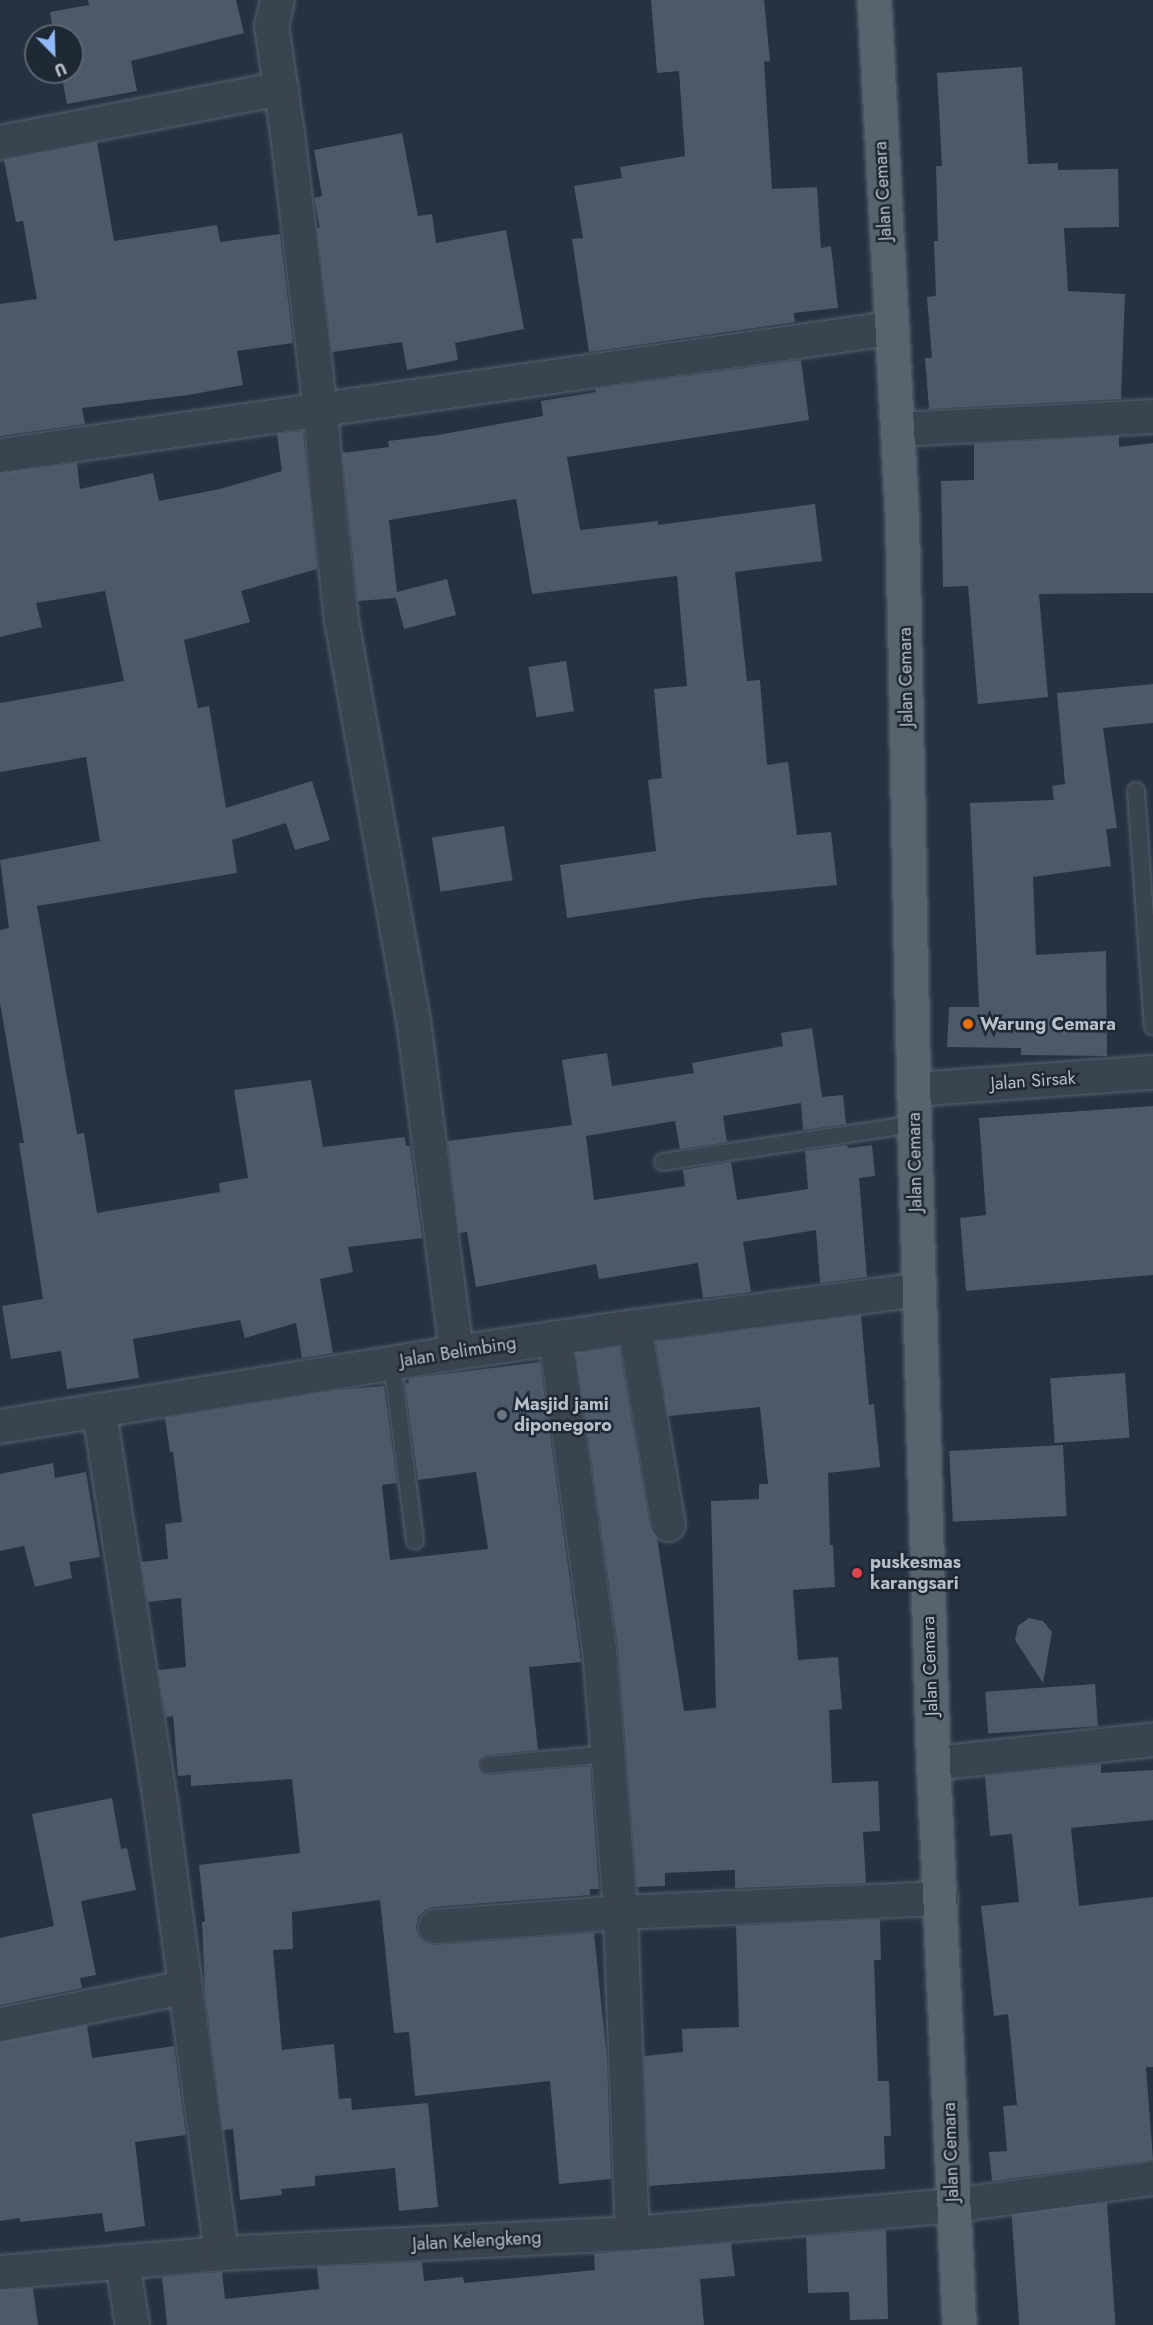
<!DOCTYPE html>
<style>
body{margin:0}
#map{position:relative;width:1153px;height:2325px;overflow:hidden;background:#263240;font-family:Jost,sans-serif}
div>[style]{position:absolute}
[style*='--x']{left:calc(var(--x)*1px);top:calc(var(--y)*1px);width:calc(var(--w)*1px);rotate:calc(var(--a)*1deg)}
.building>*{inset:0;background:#4c5969;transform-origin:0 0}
.roads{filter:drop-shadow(0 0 2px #58616e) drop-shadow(0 0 2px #58616e)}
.lane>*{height:16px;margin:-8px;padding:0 8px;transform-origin:8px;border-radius:8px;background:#3a4350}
.street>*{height:33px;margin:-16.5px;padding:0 16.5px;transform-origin:16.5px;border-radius:16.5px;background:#3a4350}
.primary>*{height:33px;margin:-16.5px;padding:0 16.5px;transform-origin:16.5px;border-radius:16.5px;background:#586370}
.dots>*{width:16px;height:16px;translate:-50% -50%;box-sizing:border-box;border:3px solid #1f2835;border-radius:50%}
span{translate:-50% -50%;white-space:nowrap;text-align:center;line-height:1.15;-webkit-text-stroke:5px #1f2835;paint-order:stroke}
.street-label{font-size:18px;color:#b7bfcb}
.poi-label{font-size:18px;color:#b7bfcb;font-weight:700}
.left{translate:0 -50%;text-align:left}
.north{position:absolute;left:24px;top:24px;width:60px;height:60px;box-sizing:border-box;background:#1f2835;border:2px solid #5c6471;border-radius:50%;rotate:157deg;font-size:16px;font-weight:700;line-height:24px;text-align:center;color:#b7bfcb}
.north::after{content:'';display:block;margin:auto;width:21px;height:27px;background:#8fb9f7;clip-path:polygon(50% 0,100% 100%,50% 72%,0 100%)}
</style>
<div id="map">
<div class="building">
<i style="clip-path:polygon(88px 0,236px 0,244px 33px,131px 61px,137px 91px,67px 104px,61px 72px,72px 72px,72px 36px,54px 36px,50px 12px,89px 5px)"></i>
<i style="clip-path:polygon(651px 0,764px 0,770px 61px,764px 62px,772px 189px,817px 187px,821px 248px,831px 246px,838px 308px,794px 313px,795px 322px,589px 352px,572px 239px,583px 238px,574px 186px,622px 178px,620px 167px,685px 156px,679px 71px,657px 73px)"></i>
<i style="clip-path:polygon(1022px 67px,1028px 164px,1058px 163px,1058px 170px,1118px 169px,1119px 227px,1064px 228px,1068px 291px,1125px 294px,1121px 399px,929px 409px,925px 358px,932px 358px,927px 297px,936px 296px,934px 241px,938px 241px,936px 166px,942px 166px,937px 73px)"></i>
<i style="clip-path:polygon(402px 133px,418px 216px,432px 214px,436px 243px,506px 230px,524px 329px,455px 343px,458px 360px,407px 370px,402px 342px,332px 352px,317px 228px,320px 228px,314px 198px,322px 196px,314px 150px)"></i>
<i style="clip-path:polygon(97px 142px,114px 241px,217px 225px,220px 242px,280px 234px,293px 343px,237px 351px,243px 385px,188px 395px,82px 408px,85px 424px,0 436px,0 304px,37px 299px,23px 221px,16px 222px,4px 160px)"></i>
<i style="clip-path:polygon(801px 360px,809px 420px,567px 457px,580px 530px,658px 521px,658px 525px,815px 504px,822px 561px,735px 572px,747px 681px,760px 680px,767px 765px,788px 762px,797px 835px,831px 832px,837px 885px,702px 898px,567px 918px,560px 865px,656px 851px,648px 780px,662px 778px,654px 689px,687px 686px,677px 576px,532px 594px,516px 499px,389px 520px,397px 592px,447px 579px,456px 615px,404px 629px,396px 598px,358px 601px,342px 453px,389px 447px,388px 441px,438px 435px,543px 416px,541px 401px,596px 392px,595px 389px)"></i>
<i style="clip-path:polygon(303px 431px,317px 569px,241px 591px,250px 622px,184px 640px,198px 708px,209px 706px,226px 808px,312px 781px,330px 840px,295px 850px,286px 823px,232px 840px,237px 873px,37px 906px,77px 1134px,84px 1133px,97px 1213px,220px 1192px,219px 1183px,248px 1178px,234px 1090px,311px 1080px,323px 1147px,405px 1137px,406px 1146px,410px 1146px,422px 1238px,348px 1247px,353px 1272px,320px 1279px,333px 1353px,302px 1358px,296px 1323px,245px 1338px,240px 1320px,133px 1339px,139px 1378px,67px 1389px,61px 1351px,11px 1359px,2px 1306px,43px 1299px,19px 1143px,24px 1143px,0 1003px,0 930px,9px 928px,0 860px,100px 841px,86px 757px,0 772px,0 703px,124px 681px,105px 591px,36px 603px,42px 627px,0 637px,0 473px,77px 463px,80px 489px,153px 473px,159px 501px,220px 489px,282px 471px,277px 434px)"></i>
<i style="clip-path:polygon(1119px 436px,1119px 447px,1153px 443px,1153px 593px,1039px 594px,1048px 697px,978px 704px,968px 586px,943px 587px,941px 481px,974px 480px,974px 444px)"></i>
<i style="left:566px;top:661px;width:51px;height:38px;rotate:81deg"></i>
<i style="clip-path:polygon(1153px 684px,1153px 723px,1103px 728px,1117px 828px,1106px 829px,1111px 866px,1033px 877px,1036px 955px,1106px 951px,1107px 1056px,1021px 1055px,1021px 1048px,947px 1047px,949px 1007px,979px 1007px,970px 803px,1054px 800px,1052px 786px,1065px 784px,1057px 693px)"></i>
<i style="left:504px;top:826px;width:55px;height:73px;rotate:81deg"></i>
<i style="clip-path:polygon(812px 1028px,822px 1097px,843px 1095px,846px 1124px,803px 1130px,801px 1103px,723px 1116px,727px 1142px,680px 1149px,675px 1121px,586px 1136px,594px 1200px,685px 1186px,683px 1170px,731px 1162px,737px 1200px,808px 1189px,805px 1151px,847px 1145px,848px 1148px,872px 1145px,875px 1176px,859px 1178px,867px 1277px,820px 1283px,816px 1230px,743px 1242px,751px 1292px,703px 1298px,698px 1263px,599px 1279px,596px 1264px,476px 1287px,467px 1232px,459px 1233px,448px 1141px,572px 1125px,562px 1060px,607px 1053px,612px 1086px,694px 1073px,692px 1063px,783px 1046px,781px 1033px)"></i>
<i style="clip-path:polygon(1153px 1106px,1153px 1275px,966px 1291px,960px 1218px,986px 1215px,979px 1118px)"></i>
<i style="clip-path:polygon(861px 1315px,869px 1405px,874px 1404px,880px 1467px,828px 1473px,830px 1545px,833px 1545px,835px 1587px,793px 1590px,798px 1660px,838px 1657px,842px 1709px,829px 1710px,832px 1783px,878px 1781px,880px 1831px,863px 1832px,866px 1883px,735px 1888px,735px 1870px,665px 1873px,665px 1886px,637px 1887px,618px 1646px,576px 1353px,619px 1347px,650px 1527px,657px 1538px,684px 1711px,716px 1708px,711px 1501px,759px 1499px,759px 1484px,768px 1484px,760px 1407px,668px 1416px,656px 1342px)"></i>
<i style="clip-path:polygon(540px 1362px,581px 1662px,529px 1667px,538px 1750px,486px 1755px,479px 1760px,478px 1767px,483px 1774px,489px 1775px,590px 1766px,599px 1889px,590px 1889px,590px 1895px,433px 1907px,425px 1910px,418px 1917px,416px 1928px,419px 1936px,426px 1943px,436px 1945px,594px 1933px,607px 2059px,611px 2179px,559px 2184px,550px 2081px,415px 2096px,409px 2032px,394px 2033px,380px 1900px,292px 1912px,293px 1949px,273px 1950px,282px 2050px,334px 2044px,339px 2099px,351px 2098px,352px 2110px,428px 2103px,438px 2207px,399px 2211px,395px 2168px,315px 2176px,315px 2186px,281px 2189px,282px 2195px,240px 2200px,233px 2129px,223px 2130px,205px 1992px,202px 1922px,205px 1922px,199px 1865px,300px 1853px,292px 1779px,191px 1786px,191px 1775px,178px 1776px,173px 1716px,166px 1717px,158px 1670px,186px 1667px,181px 1598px,148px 1602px,141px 1562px,168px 1559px,165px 1524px,182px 1522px,173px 1452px,170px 1452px,165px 1418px,339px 1390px,384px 1386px,397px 1483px,382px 1485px,390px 1560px,488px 1549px,476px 1472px,418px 1480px,405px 1383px,409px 1383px,408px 1379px,421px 1377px)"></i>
<i style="left:1125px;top:1373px;width:65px;height:75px;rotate:86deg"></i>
<i style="left:1063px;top:1445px;width:71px;height:114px;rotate:87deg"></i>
<i style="clip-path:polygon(53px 1463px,55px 1478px,86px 1472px,100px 1557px,69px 1562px,72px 1578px,35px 1587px,24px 1546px,0 1551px,0 1474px)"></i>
<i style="clip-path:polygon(1029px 1618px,1043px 1621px,1052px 1632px,1043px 1683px,1015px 1640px,1018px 1626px)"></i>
<i style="left:1095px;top:1684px;width:42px;height:110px;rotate:86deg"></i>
<i style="clip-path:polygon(1101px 1764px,1101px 1773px,1153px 1770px,1153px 1820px,1071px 1828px,1079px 1906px,1153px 1897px,1153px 2067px,1146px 2067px,1153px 2160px,992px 2181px,989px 2152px,1007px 2151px,1003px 2106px,1017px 2105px,1008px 2014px,994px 2016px,981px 1906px,1019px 1902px,1012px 1834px,990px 1836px,985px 1776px)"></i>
<i style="clip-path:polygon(112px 1798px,121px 1849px,127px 1848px,136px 1890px,81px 1901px,96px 1975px,80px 1978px,82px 1988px,0 2005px,0 1938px,54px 1926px,32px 1814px)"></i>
<i style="clip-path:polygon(880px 1919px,881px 1960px,874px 1960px,878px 2081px,889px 2081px,891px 2136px,884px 2136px,885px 2169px,649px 2186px,644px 2056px,683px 2052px,682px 2029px,739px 2027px,736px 1926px)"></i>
<i style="clip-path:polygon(87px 2025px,92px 2058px,174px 2046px,186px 2135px,135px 2142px,145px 2226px,105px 2232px,102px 2213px,20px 2222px,20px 2218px,0 2221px,0 2042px)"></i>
<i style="left:1107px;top:2203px;width:122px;height:96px;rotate:86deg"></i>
<i style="clip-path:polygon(886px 2230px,888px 2319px,850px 2320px,849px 2292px,808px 2293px,806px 2237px)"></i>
<i style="clip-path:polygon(731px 2243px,735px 2276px,700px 2279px,704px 2325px,167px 2325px,162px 2277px,222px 2272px,225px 2299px,319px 2289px,317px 2267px,422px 2262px,424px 2281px,463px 2277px,464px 2283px,595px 2270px,594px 2254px)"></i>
<i style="clip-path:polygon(33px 2288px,38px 2325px,0 2325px,0 2290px)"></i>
</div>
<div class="roads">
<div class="lane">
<i style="--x:1136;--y:791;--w:236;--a:85.9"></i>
<i style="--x:663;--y:1162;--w:254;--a:-8.6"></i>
<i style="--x:392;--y:1362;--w:180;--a:82.7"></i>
<i style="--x:488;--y:1765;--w:121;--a:-5.2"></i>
</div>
<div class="street">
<i style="--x:277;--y:0;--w:26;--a:103"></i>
<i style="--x:271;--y:25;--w:109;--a:81.6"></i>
<i style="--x:287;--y:133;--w:278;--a:83.2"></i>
<i style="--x:320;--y:409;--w:84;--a:85.2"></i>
<i style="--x:327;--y:493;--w:128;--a:83.7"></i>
<i style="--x:341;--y:620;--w:406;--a:79.8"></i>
<i style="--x:413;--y:1020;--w:335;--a:82.6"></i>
<i style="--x:0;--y:142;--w:286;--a:-10.9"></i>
<i style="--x:897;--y:429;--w:256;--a:-2.9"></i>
<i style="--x:0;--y:455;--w:898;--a:-8.13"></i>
<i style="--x:913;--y:1089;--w:241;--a:-4.1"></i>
<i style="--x:634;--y:1326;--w:201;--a:80.3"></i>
<i style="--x:555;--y:1337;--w:315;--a:82"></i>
<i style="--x:599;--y:1649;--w:264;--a:85.4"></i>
<i style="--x:620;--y:1912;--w:321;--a:87.9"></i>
<i style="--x:99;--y:1412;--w:402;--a:81.1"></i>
<i style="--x:161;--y:1809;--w:448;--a:82.3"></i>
<i style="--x:0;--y:1426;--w:462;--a:-9.2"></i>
<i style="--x:456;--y:1352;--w:180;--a:-8.3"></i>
<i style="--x:634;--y:1326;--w:286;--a:-7.4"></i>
<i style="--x:933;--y:1763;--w:221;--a:-6.2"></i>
<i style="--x:435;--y:1926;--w:186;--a:-4.3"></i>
<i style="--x:620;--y:1912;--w:321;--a:-2.5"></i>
<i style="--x:0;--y:2024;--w:187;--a:-11.4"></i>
<i style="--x:122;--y:2262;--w:64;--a:81"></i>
<i style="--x:0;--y:2272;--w:222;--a:-4.9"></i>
<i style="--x:221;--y:2253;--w:411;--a:-2.8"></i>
<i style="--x:632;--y:2233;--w:322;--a:-5"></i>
<i style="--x:953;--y:2205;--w:202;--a:-7.7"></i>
</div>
<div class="primary">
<i style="--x:874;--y:0;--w:521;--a:86.92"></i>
<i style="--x:902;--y:520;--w:604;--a:88.86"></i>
<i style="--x:914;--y:1124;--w:639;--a:88.3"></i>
<i style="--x:933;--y:1763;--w:563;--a:87.35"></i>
</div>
</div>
<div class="dots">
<i style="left:968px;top:1024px;background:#e8710a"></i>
<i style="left:502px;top:1415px;background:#6b7280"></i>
<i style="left:857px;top:1573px;background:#e0444e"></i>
</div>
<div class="street-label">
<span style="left:883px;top:191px;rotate:-93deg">Jalan Cemara</span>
<span style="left:906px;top:677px;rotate:-91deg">Jalan Cemara</span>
<span style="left:1033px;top:1081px;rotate:-4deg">Jalan Sirsak</span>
<span style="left:915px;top:1162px;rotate:-91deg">Jalan Cemara</span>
<span style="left:458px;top:1352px;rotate:-9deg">Jalan Belimbing</span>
<span style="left:930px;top:1666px;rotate:-92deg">Jalan Cemara</span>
<span style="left:951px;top:2152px;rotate:-92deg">Jalan Cemara</span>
<span style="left:477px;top:2241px;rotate:-3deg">Jalan Kelengkeng</span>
</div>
<div class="poi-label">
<span class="left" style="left:980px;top:1024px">Warung Cemara</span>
<span class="left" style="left:514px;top:1415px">Masjid jami<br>diponegoro</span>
<span class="left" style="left:870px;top:1573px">puskesmas<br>karangsari</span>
</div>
<div class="north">U</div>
</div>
